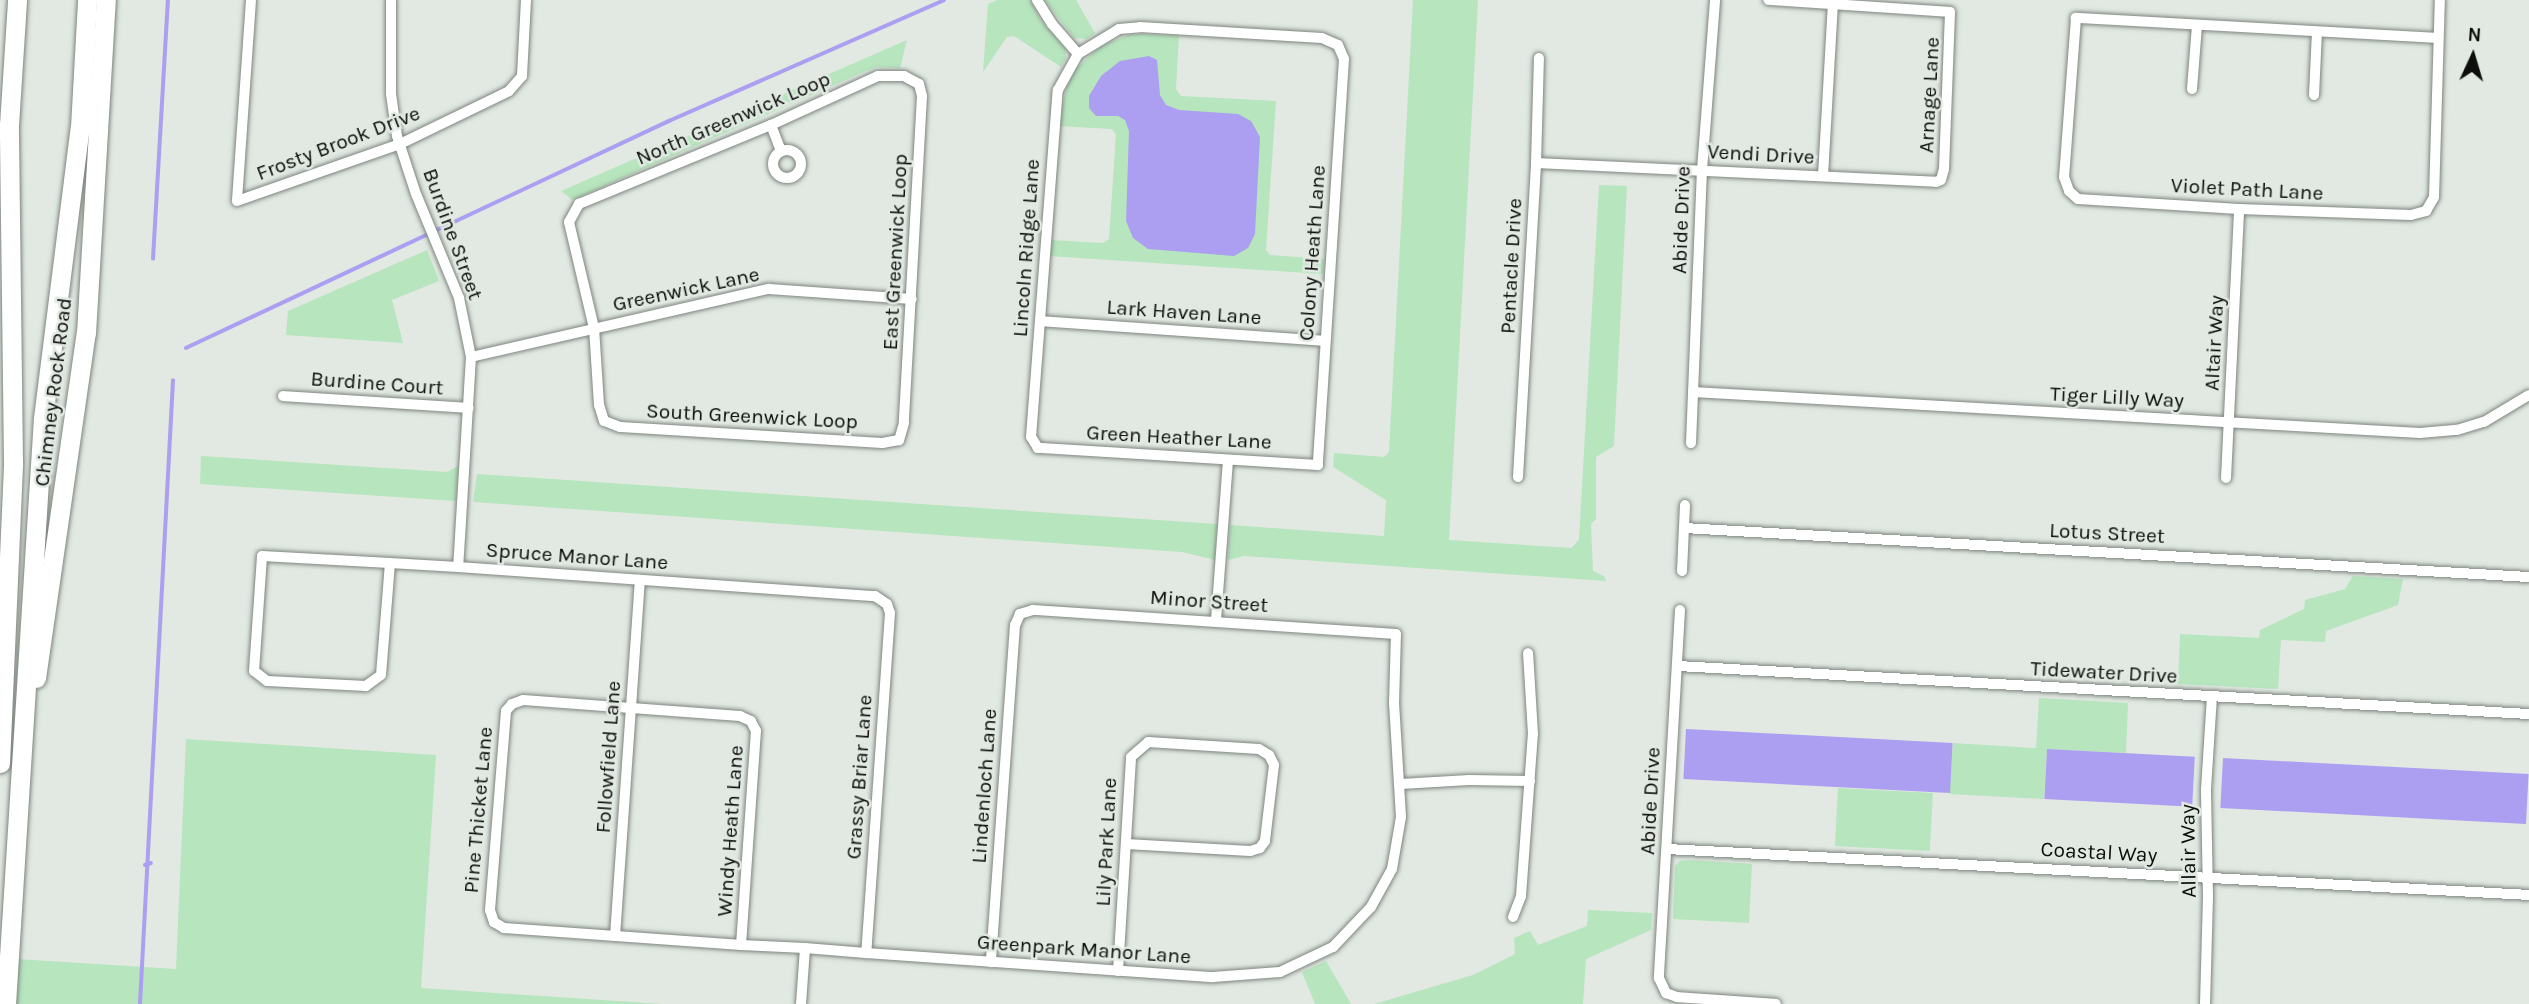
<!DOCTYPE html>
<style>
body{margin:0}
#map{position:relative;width:2529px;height:1004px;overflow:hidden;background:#e1e9e2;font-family:Karla,sans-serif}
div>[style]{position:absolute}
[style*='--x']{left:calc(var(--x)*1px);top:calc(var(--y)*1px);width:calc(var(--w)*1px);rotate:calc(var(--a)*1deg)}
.green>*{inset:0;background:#b7e5be;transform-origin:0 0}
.water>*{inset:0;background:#ac9ef1;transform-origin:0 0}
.stream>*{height:3.5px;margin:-1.75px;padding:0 1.75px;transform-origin:1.75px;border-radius:1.75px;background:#ac9ef1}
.roads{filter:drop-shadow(0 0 2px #7d857e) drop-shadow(0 0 2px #7d857e)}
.street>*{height:10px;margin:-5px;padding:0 5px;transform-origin:5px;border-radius:5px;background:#fff}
.street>.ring{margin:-5px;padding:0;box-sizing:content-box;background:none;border:10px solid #fff;border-radius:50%}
.highway>*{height:19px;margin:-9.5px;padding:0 9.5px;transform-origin:9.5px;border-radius:9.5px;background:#fff}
span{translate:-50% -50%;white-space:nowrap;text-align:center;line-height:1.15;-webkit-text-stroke:5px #e1e9e2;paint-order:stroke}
.street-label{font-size:21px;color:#0b0e0b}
.north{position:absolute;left:2438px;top:21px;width:70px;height:70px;-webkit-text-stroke:5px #e1e9e2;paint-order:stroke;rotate:4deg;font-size:19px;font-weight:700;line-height:28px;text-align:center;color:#0b0e0b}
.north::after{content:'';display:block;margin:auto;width:24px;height:32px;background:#0b0e0b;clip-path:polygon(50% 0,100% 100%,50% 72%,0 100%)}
</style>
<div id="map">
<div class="green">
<i style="clip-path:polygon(997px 0,1030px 0,1042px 22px,1065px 48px,1066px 58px,1061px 67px,1014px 36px,1007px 37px,983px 72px,988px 4px)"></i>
<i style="clip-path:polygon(1045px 0,1076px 0,1095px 33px,1087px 39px,1074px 38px)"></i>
<i style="clip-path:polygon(1413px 0,1478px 0,1449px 540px,1571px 548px,1579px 540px,1599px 185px,1627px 186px,1614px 446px,1596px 457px,1596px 519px,1591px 524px,1593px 571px,1604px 576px,1606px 581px,1244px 556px,1228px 560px,1230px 525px,1384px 536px,1386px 500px,1333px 467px,1334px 453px,1384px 457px,1389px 452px)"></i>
<i style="clip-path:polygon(1142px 34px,1179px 36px,1176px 89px,1181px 96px,1276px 101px,1266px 250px,1270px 255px,1324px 259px,1323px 274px,1049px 256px,1051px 240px,1103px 243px,1109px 239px,1116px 134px,1112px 129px,1058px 126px,1067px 86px,1074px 70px,1101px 46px,1128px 35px)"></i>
<i style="clip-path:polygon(907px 40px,900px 68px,877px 67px,866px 71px,572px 200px,561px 191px)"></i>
<i style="clip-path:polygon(427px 250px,439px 281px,392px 300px,403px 343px,286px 335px,288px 311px)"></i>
<i style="clip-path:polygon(201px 456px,447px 472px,458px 466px,456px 501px,200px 484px)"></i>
<i style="clip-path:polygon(477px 474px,1217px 524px,1215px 560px,1182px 552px,473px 502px)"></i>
<i style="clip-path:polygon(2353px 576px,2403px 579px,2398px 605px,2326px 631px,2325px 642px,2281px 640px,2278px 689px,2178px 684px,2180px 634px,2259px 638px,2260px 630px,2304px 609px,2305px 600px,2345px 589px)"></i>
<i style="clip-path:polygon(2039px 698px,2128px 703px,2126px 753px,2047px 749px,2044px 799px,1949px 794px,1953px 743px,2036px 748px)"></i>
<i style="clip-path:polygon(186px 739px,436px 755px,421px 988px,662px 1004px,0 1004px,0 958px,176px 969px)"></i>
<i style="left:1838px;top:788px;width:95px;height:58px;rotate:3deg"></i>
<i style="clip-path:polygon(1689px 860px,1752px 864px,1749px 923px,1673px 919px,1675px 866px,1680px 861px)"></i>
<i style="clip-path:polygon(1588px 910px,1652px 913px,1651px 930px,1586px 959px,1583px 1004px,1374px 1004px,1473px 975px,1515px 954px,1514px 938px,1530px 931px,1538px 945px,1587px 926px)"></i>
<i style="clip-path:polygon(1326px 961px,1351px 1004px,1315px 1004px,1302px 972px)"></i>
</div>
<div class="water">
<i style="clip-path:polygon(1149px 56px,1157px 60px,1160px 95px,1166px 105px,1179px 110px,1238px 114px,1251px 121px,1260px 137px,1255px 234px,1248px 248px,1234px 256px,1148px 249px,1133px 238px,1126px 221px,1129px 131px,1125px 120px,1118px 116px,1096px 116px,1089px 108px,1089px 96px,1101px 76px,1120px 61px)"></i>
<i style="left:1686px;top:729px;width:267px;height:50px;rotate:3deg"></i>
<i style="left:2047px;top:749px;width:148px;height:50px;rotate:3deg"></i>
<i style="left:2223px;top:758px;width:306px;height:50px;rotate:3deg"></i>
</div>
<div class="stream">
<i style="--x:153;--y:259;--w:259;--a:-86.7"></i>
<i style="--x:186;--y:348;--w:534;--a:-25.17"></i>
<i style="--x:669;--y:121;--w:300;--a:-23.7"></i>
<i style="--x:145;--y:865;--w:6;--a:-18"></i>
<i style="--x:140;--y:1004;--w:624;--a:-86.97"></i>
</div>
<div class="roads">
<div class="street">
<i style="--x:251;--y:0;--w:201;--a:94"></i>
<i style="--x:237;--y:201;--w:173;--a:-19.3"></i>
<i style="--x:400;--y:144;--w:121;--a:-25.9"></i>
<i style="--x:509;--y:91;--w:20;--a:-49"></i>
<i style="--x:522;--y:76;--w:76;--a:-87"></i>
<i style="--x:391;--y:0;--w:94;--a:90"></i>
<i style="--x:391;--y:94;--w:42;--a:81.9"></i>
<i style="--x:397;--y:136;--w:61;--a:71.9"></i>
<i style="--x:416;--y:194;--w:113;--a:67.5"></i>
<i style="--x:459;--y:298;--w:60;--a:78.5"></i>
<i style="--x:471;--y:357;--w:210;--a:93.5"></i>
<i style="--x:1037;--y:0;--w:28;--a:58"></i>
<i style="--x:1052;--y:24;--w:40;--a:49"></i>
<i style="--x:1140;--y:27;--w:182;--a:3.5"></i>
<i style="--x:1322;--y:38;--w:17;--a:24"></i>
<i style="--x:1338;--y:45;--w:15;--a:67"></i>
<i style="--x:1344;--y:59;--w:407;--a:93.7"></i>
<i style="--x:1318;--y:465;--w:281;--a:-176.5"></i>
<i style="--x:1038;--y:448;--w:13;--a:-122"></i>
<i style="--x:1031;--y:437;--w:348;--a:-85.6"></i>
<i style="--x:1058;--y:90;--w:41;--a:-60.9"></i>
<i style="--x:1078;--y:54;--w:48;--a:-31.4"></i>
<i style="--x:1119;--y:29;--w:21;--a:-5"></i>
<i style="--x:2438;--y:38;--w:363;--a:-176.8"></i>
<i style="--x:2076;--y:18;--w:159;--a:94.3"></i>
<i style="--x:2064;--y:177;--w:15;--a:70"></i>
<i style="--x:2069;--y:191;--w:12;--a:42"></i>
<i style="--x:2078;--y:199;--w:161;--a:3.6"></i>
<i style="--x:2239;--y:209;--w:172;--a:2"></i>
<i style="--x:2411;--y:215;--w:16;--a:-15"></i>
<i style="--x:2426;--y:211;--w:16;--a:-60"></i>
<i style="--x:2434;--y:197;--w:197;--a:-88.3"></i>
<i style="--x:878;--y:76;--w:26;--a:0"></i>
<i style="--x:904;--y:76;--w:17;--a:28"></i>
<i style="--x:919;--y:84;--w:12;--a:76"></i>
<i style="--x:922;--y:96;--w:327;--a:93.2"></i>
<i style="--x:904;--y:423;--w:18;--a:106"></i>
<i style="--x:899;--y:440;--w:17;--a:170"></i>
<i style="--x:882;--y:443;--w:262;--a:-176.5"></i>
<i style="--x:620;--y:427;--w:17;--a:-159"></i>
<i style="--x:604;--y:421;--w:17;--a:-107"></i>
<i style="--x:599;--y:405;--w:77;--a:-93.7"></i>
<i style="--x:594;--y:328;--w:109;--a:-103.3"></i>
<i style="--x:569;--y:222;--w:21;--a:-61"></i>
<i style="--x:579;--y:204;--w:208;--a:-22.4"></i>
<i style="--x:771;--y:125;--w:118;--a:-24.6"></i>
<i style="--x:2192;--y:89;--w:64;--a:-85.5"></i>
<i style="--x:2314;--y:95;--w:63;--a:-87.3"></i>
<i style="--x:771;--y:125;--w:28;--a:69"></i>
<i class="ring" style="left:773px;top:150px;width:18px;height:18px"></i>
<i style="--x:1536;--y:163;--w:400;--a:2.7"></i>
<i style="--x:1936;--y:182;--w:5;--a:-22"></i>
<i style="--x:1941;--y:180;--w:11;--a:-75"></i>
<i style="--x:1944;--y:169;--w:157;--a:-87.8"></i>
<i style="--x:1950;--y:12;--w:182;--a:-176.2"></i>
<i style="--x:1823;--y:176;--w:176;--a:-86.7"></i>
<i style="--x:1040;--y:321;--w:286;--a:4"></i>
<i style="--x:471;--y:357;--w:306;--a:-12.9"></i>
<i style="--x:769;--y:289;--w:143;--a:4"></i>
<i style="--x:1693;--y:392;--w:728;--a:3.23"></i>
<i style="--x:2420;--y:433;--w:37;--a:-5"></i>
<i style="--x:2457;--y:430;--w:28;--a:-17"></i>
<i style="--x:2484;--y:422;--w:52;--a:-31"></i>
<i style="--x:283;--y:396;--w:186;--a:3.7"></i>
<i style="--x:1691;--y:443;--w:273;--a:-87.7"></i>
<i style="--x:1702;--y:170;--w:170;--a:-85.6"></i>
<i style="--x:1518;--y:477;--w:315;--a:-86.7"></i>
<i style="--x:1536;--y:163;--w:105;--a:-88.4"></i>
<i style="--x:2226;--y:478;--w:269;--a:-87.2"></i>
<i style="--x:1684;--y:528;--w:846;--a:3.32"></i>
<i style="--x:390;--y:563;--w:112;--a:94.6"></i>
<i style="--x:381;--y:675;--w:19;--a:144"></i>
<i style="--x:366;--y:686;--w:99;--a:-177.1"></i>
<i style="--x:267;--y:681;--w:16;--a:-142"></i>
<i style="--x:254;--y:671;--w:115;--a:-86"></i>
<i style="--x:262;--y:556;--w:128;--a:3.1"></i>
<i style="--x:390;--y:563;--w:68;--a:3.4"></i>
<i style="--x:458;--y:567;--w:418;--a:4"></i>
<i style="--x:875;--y:596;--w:14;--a:34"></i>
<i style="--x:887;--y:604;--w:9;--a:72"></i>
<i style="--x:890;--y:613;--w:341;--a:94"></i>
<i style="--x:1682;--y:571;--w:66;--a:-87.4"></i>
<i style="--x:1680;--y:610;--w:369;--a:93.3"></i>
<i style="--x:1659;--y:978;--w:17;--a:65"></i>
<i style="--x:1666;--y:993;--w:12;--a:20"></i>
<i style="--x:1677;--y:997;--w:99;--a:4"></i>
<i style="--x:1216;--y:620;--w:160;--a:-85.7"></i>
<i style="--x:1678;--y:666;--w:852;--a:3.23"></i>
<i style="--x:1401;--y:784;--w:68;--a:-3.4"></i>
<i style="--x:1469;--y:780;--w:61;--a:0.9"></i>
<i style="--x:1667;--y:849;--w:863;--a:3.05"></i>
<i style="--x:1513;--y:917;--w:22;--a:-69"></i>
<i style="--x:1521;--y:896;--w:162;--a:-85.8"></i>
<i style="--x:1533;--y:734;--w:81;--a:-93.5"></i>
<i style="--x:615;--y:936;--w:357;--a:-86"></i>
<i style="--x:741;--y:945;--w:215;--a:-86"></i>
<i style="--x:756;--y:731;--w:11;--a:-117"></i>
<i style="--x:751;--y:721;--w:12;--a:-156"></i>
<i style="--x:740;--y:716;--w:109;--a:-175.8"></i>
<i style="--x:631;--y:708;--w:108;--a:-175.8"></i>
<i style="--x:523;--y:700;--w:12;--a:160"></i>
<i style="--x:512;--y:704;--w:9;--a:131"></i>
<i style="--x:506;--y:711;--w:200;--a:94.6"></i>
<i style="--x:490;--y:910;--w:13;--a:72"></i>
<i style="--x:494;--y:922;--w:12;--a:31"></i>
<i style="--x:504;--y:928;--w:238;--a:4.1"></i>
<i style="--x:741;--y:945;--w:64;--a:2.7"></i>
<i style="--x:805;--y:948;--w:61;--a:4.7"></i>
<i style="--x:866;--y:953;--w:348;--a:4"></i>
<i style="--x:1213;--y:977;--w:67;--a:-4.3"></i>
<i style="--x:1280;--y:972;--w:59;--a:-25.3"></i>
<i style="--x:1333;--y:947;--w:55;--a:-46.5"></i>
<i style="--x:1371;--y:907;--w:43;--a:-61.1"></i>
<i style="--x:1392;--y:869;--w:53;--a:-80.2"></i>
<i style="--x:1401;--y:817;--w:113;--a:-93.5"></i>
<i style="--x:1394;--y:704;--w:70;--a:-88.4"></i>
<i style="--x:1396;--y:634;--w:364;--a:-176.2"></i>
<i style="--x:1033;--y:610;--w:14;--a:163"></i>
<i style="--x:1020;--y:614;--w:12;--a:114"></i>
<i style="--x:1015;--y:625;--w:338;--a:94.1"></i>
<i style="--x:1118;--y:971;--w:214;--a:-86.5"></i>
<i style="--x:1131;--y:757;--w:23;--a:-41"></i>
<i style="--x:1148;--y:742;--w:111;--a:3.6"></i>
<i style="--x:1259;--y:749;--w:12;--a:31"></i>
<i style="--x:1269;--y:755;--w:11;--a:63"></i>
<i style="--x:1274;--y:765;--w:77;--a:96.8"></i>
<i style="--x:1265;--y:841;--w:9;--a:126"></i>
<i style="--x:1260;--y:848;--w:10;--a:163"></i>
<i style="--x:1250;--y:851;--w:124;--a:-176.8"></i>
<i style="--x:801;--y:1004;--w:56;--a:-85.9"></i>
<i style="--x:2205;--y:1004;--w:108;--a:-88.4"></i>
<i style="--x:2208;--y:896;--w:107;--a:-91.1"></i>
<i style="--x:2206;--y:789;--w:92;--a:-86.3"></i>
</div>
<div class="highway">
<i style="--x:36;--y:678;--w:349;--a:-81.8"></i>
<i style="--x:86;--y:333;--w:334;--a:-86.6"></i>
<i style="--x:0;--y:763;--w:300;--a:-87.5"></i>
<i style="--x:13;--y:463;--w:338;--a:-90.7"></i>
<i style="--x:9;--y:125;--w:125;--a:-86.3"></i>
<i style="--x:6;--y:1004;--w:587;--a:-86.39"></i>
<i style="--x:43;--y:418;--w:293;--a:-82.8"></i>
<i style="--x:80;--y:127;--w:127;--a:-86.8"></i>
</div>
</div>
<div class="street-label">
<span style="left:1929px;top:95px;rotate:-87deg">Arnage Lane</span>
<span style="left:733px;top:118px;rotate:-23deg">North Greenwick Loop</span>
<span style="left:338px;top:143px;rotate:-21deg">Frosty Brook Drive</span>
<span style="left:1761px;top:154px;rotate:3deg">Vendi Drive</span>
<span style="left:2247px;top:189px;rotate:3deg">Violet Path Lane</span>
<span style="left:1681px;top:220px;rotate:-88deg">Abide Drive</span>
<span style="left:453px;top:234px;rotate:70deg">Burdine Street</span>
<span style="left:1026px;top:248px;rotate:-86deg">Lincoln Ridge Lane</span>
<span style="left:895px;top:252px;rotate:-87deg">East Greenwick Loop</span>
<span style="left:1312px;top:253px;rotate:-86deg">Colony Heath Lane</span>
<span style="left:1511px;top:266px;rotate:-87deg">Pentacle Drive</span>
<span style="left:686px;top:289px;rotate:-12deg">Greenwick Lane</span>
<span style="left:1184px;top:312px;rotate:4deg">Lark Haven Lane</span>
<span style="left:2214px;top:343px;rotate:-87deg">Altair Way</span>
<span style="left:377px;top:383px;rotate:4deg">Burdine Court</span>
<span style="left:53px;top:392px;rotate:-83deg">Chimney Rock Road</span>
<span style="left:2117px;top:397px;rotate:3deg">Tiger Lilly Way</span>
<span style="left:752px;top:416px;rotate:3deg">South Greenwick Loop</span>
<span style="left:1179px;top:437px;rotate:3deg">Green Heather Lane</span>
<span style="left:2107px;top:533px;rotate:3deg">Lotus Street</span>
<span style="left:577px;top:556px;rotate:4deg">Spruce Manor Lane</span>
<span style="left:1209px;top:601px;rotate:4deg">Minor Street</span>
<span style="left:2104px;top:672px;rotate:3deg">Tidewater Drive</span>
<span style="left:608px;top:757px;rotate:-86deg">Followfield Lane</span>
<span style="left:859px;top:777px;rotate:-86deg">Grassy Briar Lane</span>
<span style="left:984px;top:786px;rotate:-86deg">Lindenloch Lane</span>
<span style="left:1650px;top:801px;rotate:-87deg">Abide Drive</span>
<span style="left:478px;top:810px;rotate:-85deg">Pine Thicket Lane</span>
<span style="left:730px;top:831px;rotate:-86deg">Windy Heath Lane</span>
<span style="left:1106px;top:842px;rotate:-87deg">Lily Park Lane</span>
<span style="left:2188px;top:851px;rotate:-91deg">Allair Way</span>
<span style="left:2099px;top:852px;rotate:3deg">Coastal Way</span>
<span style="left:1084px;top:949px;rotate:4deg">Greenpark Manor Lane</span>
</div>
<div class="north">N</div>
</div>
